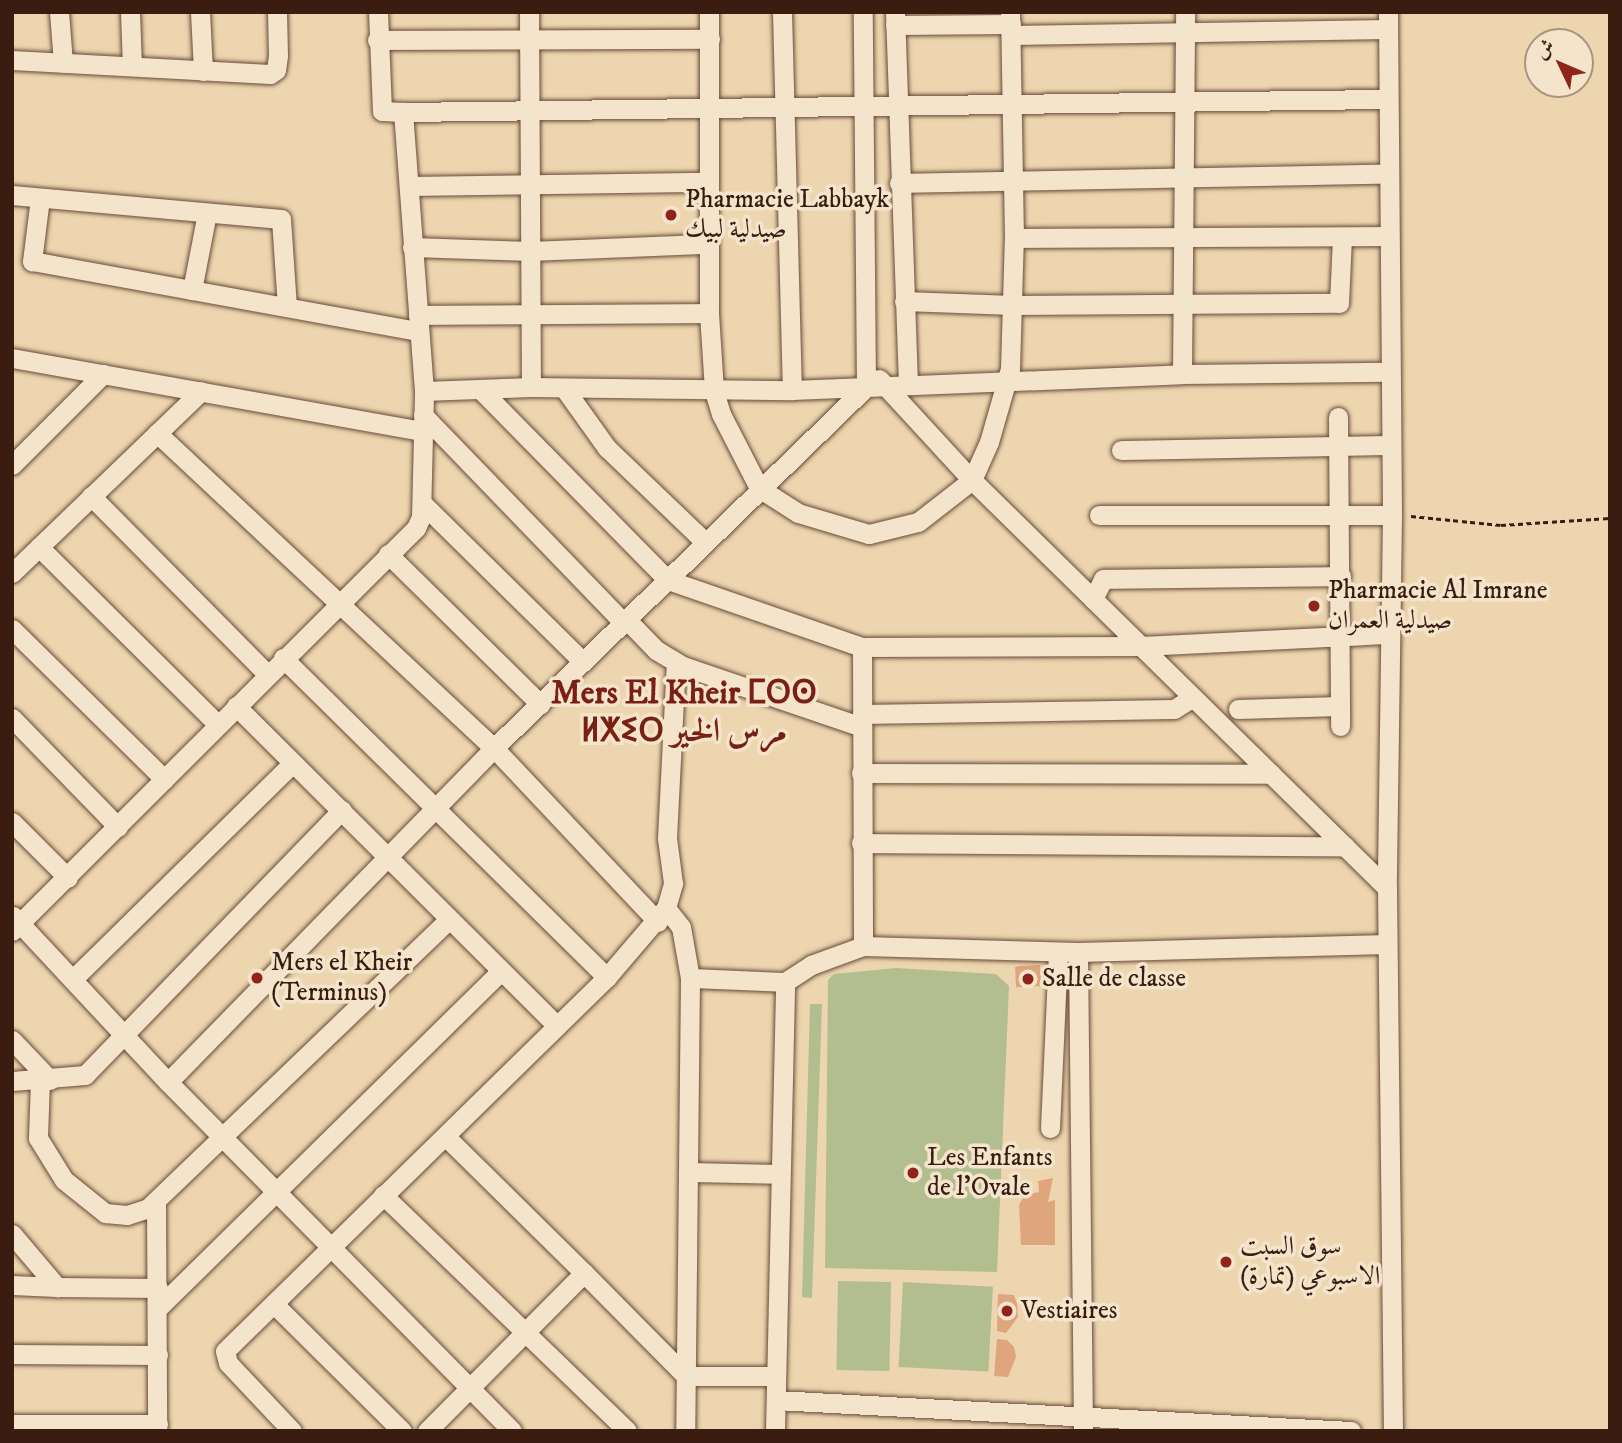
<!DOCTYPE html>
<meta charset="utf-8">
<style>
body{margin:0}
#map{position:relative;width:1622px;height:1443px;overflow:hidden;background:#edd5af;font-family:"IM FELL DW Pica",Amiri,"Noto Sans Tifinagh",serif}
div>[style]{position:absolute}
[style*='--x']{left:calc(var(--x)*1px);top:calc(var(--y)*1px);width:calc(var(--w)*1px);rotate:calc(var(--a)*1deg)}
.green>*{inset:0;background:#b2be90;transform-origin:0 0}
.building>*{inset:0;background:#dfa57d;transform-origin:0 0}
.path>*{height:2.5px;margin-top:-1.25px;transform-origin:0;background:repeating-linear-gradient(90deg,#3b1c10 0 5px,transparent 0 8.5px)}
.roads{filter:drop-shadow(0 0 2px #684a38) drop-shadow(0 0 2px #684a38)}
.minor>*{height:19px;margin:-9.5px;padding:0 9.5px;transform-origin:9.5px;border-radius:9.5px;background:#f3e4cb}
.dots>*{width:19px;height:19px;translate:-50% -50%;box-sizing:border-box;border:4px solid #f3e4cb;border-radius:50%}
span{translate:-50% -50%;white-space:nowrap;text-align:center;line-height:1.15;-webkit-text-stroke:7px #f3e4cb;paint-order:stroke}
.poi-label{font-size:26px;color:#3b1c10}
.left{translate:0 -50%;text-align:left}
.district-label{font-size:33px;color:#7a1f14;font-weight:700}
.frame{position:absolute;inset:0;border:14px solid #3b1c10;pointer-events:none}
.north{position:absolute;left:1524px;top:28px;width:70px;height:70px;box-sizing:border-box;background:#f3e4cb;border:2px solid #a99480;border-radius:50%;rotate:314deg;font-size:19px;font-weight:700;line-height:28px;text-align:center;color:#3b1c10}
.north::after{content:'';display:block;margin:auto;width:24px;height:32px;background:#8f2418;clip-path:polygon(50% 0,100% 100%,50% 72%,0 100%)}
</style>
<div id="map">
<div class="green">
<i style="clip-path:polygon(896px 968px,996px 974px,1009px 986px,997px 1272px,825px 1268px,828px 980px,834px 974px)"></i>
<i style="clip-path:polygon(810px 1004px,822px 1004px,812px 1298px,802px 1297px)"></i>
<i style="left:838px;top:1281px;width:53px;height:89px;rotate:1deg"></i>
<i style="left:903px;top:1282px;width:90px;height:85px;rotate:3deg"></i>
</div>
<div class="building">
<i style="left:1040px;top:965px;width:21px;height:25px;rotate:87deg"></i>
<i style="clip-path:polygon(1053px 1178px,1048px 1202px,1055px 1200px,1055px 1245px,1021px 1245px,1019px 1205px,1025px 1195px,1039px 1192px,1038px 1181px)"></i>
<i style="clip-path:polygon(998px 1294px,1014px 1295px,1017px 1304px,1018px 1317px,1006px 1333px,997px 1331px)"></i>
<i style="clip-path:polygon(997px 1339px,1007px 1340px,1014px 1347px,1016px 1357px,1008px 1377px,994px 1376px)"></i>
</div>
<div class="path">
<i style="--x:1411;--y:516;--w:90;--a:5.7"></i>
<i style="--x:1501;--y:525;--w:109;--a:-3.7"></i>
</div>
<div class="roads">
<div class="minor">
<i style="--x:59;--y:12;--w:51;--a:85.5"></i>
<i style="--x:130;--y:12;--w:54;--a:87.9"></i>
<i style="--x:200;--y:12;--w:59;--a:87.1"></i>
<i style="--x:529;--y:12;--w:375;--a:89.7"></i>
<i style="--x:709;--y:12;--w:301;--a:90"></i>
<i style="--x:709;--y:313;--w:78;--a:86.3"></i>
<i style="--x:714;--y:391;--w:24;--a:73"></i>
<i style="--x:721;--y:414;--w:83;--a:62.8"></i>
<i style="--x:759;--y:488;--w:46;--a:32.7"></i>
<i style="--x:798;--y:513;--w:74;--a:16.5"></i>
<i style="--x:869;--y:534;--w:50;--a:-13.8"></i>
<i style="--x:918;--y:522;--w:68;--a:-37.9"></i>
<i style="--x:972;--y:480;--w:42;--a:-65.9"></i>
<i style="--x:989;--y:442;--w:76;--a:-74"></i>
<i style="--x:1010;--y:369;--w:131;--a:-88.3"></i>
<i style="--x:1014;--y:238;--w:226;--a:-91"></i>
<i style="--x:782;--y:12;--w:378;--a:88.5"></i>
<i style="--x:895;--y:12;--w:372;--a:88"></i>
<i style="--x:1388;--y:12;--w:503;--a:89.54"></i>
<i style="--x:1392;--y:515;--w:373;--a:90.8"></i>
<i style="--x:1387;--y:888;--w:543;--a:89.37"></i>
<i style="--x:895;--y:25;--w:116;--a:-0.5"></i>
<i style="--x:1011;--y:35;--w:377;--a:-0.9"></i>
<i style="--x:377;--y:40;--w:333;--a:-0.2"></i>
<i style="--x:12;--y:60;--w:258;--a:3.1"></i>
<i style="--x:270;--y:74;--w:7;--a:-34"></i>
<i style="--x:276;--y:70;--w:15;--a:-82"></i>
<i style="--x:278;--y:55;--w:43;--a:-91.3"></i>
<i style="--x:403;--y:112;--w:984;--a:-0.76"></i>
<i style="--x:899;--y:183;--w:490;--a:-1.1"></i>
<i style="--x:409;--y:186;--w:300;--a:-0.8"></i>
<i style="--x:12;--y:195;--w:270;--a:5.1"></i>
<i style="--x:281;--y:219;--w:88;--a:86.1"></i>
<i style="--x:40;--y:198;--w:64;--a:97.2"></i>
<i style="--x:32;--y:261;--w:393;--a:10.3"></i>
<i style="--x:1014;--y:238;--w:375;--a:-0.3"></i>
<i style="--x:412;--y:247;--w:118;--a:1.9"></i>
<i style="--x:530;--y:251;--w:178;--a:-2.3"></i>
<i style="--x:192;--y:290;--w:78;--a:-79"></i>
<i style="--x:904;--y:301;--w:109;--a:2.1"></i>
<i style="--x:1013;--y:305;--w:326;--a:-0.4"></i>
<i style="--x:1339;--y:303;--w:66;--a:-87.4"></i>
<i style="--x:418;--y:315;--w:291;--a:-0.4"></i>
<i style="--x:12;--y:358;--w:417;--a:10.1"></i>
<i style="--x:1182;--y:374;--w:362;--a:-89.5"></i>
<i style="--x:879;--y:379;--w:137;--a:47.4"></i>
<i style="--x:972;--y:480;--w:582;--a:44.51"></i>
<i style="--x:564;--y:388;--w:74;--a:54.4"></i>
<i style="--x:607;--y:448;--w:136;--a:43.8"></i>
<i style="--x:480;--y:389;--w:268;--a:45.5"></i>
<i style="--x:668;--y:580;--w:205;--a:19.1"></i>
<i style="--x:862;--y:647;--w:279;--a:-0.2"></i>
<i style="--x:1141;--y:646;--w:249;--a:-2.8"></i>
<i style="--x:424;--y:391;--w:107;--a:-2.1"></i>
<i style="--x:531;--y:387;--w:261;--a:0.7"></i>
<i style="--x:792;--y:390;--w:390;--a:-2.3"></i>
<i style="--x:1182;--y:374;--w:208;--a:-0.6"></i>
<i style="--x:423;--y:415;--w:289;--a:46"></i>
<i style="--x:1338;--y:417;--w:309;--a:89.6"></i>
<i style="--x:157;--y:433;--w:461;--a:43.1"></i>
<i style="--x:494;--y:748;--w:239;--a:46.7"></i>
<i style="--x:1121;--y:450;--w:270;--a:-1.1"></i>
<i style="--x:12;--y:465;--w:129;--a:-45"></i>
<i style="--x:91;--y:496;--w:250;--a:45.3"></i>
<i style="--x:423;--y:504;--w:225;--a:44.6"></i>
<i style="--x:1099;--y:515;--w:293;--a:0"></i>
<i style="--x:39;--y:547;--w:252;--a:44.8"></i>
<i style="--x:388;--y:554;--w:214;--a:44.6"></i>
<i style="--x:12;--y:573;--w:262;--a:-43.9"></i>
<i style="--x:1093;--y:599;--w:22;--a:-63"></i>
<i style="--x:1103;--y:579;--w:238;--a:-0.7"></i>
<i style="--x:627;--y:620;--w:42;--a:46"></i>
<i style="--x:656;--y:650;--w:31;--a:31"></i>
<i style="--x:683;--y:666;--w:189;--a:18.8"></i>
<i style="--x:12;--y:629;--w:214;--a:44.6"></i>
<i style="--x:862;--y:647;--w:299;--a:89.8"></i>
<i style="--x:283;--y:658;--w:455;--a:44.6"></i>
<i style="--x:236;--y:706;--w:453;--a:44.9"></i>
<i style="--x:1238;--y:709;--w:102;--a:-1.7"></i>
<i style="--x:862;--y:714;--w:312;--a:-0.9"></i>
<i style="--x:1174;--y:709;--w:22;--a:-32"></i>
<i style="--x:12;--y:718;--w:152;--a:45.8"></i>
<i style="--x:861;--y:773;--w:410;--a:0.1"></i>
<i style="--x:12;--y:822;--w:79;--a:45"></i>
<i style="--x:861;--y:843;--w:484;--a:0.4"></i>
<i style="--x:666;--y:908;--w:24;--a:52"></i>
<i style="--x:681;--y:927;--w:52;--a:80"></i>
<i style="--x:690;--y:978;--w:453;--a:90.6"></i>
<i style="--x:13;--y:916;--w:227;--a:47"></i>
<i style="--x:168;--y:1082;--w:490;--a:45.4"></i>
<i style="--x:12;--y:931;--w:571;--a:-44.93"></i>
<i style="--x:416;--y:528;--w:12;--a:-66"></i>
<i style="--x:421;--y:517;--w:126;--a:-88.6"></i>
<i style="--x:424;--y:391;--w:280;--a:-94.3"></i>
<i style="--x:403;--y:112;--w:21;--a:-177"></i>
<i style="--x:382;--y:111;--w:99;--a:-92.3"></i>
<i style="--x:1078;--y:952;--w:479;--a:89.4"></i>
<i style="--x:74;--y:978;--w:307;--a:-44.5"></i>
<i style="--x:690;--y:978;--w:95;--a:2.4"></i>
<i style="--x:12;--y:1040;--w:55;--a:46.5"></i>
<i style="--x:40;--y:1080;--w:58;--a:92"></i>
<i style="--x:38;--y:1138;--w:49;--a:58.2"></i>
<i style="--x:64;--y:1180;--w:53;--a:38.8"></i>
<i style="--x:105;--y:1213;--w:22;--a:5"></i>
<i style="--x:127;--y:1215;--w:22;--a:-18"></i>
<i style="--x:148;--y:1208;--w:417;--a:-43.8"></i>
<i style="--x:12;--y:1081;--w:73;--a:-4.7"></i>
<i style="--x:85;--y:1075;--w:369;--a:-45.9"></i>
<i style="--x:168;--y:1082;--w:467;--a:-45.7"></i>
<i style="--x:494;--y:748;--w:518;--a:-44.14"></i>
<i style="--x:866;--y:387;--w:375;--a:-90.5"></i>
<i style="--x:1050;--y:1128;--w:176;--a:-87.4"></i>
<i style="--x:688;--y:1172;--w:92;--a:1.2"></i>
<i style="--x:383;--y:1195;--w:339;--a:44"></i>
<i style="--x:156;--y:1203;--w:228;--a:89.7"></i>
<i style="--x:12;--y:1234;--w:70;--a:49.7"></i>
<i style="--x:57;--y:1287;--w:101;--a:0.6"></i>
<i style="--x:584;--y:1273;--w:145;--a:45.3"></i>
<i style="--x:686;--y:1376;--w:90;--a:0"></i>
<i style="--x:12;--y:1285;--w:45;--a:2.5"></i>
<i style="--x:274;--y:1304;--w:180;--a:44.8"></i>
<i style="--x:159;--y:1307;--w:478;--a:-44.5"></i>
<i style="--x:12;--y:1354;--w:146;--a:0.4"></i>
<i style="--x:776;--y:1400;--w:576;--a:3.09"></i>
<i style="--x:12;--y:1424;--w:146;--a:0"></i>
<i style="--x:292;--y:1431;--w:93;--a:-133.3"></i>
<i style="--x:228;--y:1363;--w:12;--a:-104"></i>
<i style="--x:225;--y:1351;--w:535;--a:-44.39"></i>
<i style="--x:607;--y:977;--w:91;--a:-49.5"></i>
<i style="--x:666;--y:908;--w:26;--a:-74"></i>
<i style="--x:673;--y:883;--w:45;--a:-97.6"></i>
<i style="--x:667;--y:838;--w:175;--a:-87.1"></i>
<i style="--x:427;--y:1431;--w:223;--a:-45.2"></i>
<i style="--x:584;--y:1273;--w:195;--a:-135.4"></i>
<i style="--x:775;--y:1431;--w:449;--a:-88.7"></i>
<i style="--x:785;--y:982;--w:31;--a:-33"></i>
<i style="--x:811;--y:965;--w:55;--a:-20.1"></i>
<i style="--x:863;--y:946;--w:215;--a:1.6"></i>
<i style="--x:1078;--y:952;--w:309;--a:-1.5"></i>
</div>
</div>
<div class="dots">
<i style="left:671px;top:215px;background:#8f2418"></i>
<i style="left:1314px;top:606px;background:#8f2418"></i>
<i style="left:257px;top:978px;background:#8f2418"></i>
<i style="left:1028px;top:979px;background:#8f2418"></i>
<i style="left:913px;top:1173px;background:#8f2418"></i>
<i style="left:1226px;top:1262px;background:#8f2418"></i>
<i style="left:1007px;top:1311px;background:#8f2418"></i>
</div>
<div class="poi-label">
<span class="left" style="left:685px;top:215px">Pharmacie Labbayk<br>صيدلية لبيك</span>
<span class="left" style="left:1328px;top:606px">Pharmacie Al Imrane<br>صيدلية العمران</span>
<span class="left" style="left:271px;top:978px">Mers el Kheir<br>(Terminus)</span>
<span class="left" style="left:1042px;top:979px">Salle de classe</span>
<span class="left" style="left:927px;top:1173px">Les Enfants<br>de l'Ovale</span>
<span class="left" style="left:1240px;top:1262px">سوق السبت<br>الاسبوعي (تمارة)</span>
<span class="left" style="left:1021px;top:1311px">Vestiaires</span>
</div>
<div class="district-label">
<span style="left:684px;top:713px">Mers El Kheir ⵎⵔⵙ<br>ⵍⵅⵉⵔ مرس الخير</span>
</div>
<div class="frame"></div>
<div class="north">ش</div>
</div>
